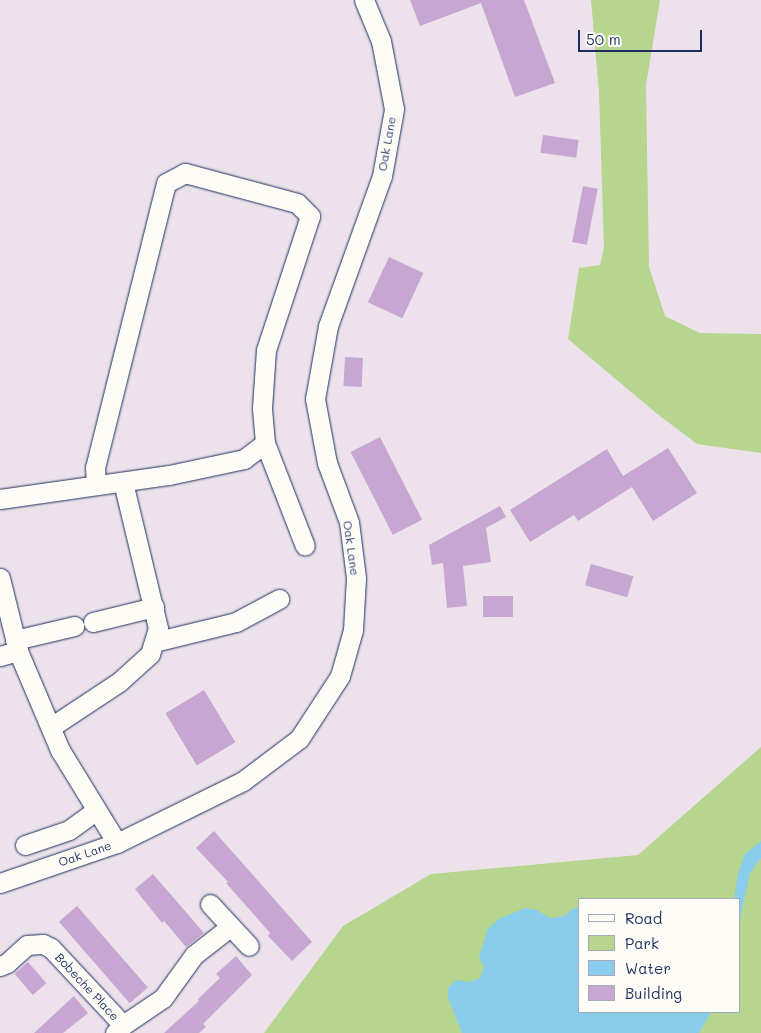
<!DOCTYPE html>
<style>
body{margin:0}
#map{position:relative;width:761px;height:1033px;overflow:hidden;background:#ede2ec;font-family:Mali,sans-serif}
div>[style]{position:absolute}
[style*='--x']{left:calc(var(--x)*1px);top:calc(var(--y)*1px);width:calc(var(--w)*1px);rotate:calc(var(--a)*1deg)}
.green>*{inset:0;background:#b6d58f}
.water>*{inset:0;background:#8acceb}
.building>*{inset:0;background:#c7a6d1;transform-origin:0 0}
.roads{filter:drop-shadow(0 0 1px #1b2f5e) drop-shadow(0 0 1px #1b2f5e)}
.street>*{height:19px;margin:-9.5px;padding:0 9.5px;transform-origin:9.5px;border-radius:9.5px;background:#fdfcf7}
span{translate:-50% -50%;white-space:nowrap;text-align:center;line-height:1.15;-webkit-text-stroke:5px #fdfcf7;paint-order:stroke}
.street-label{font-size:12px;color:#1b2f5e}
.legend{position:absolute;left:578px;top:898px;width:162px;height:115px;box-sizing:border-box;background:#fdfcf7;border:1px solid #a3aaba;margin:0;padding:6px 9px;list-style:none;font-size:15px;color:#1b2f5e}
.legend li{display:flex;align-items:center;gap:10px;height:25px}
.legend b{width:25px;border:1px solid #a3aaba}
.scale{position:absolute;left:578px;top:30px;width:124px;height:22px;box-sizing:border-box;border:2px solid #1b2f5e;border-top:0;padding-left:6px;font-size:15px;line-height:18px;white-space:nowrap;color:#1b2f5e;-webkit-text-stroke:4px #fdfcf7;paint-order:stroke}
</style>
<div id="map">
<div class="green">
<i style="clip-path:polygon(591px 0,660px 0,646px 85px,649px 267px,665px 316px,700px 333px,761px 334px,761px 453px,697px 444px,656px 413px,568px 339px,579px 268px,600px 265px,604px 248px,599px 92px)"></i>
<i style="clip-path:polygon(evenodd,761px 747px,761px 1033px,264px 1033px,343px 926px,431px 874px,638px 855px,761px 747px,580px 899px,740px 899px,740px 1012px,580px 1012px,580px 899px)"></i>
</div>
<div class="water">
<i style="clip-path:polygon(761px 841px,761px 858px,750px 873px,740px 919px,740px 899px,734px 899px,738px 874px,745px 854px)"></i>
<i style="clip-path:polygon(580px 907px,580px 1012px,711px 1012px,699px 1033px,462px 1033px,448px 998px,448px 988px,456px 980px,469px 982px,480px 978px,484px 967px,479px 957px,488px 929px,499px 919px,525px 908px,537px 910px,550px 918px,565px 916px,572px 909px)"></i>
</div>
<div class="building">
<i style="clip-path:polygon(410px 0,524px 0,555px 83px,515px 97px,481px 3px,420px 26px)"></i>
<i style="left:543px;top:135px;width:36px;height:18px;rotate:8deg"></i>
<i style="left:583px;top:186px;width:15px;height:57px;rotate:11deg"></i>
<i style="left:389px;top:257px;width:38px;height:50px;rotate:25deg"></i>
<i style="left:345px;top:357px;width:18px;height:29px;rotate:3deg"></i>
<i style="left:380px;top:437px;width:93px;height:33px;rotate:63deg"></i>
<i style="clip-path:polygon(668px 448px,697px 493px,653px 521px,632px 487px,578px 521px,574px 515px,530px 542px,510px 510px,607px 449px,623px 476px)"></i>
<i style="clip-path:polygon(500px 506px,506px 517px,486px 528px,491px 562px,463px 566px,467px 606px,447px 608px,443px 563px,432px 565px,429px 545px)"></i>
<i style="left:591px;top:564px;width:44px;height:22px;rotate:16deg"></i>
<i style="left:513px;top:596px;width:21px;height:30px;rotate:90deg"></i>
<i style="left:204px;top:690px;width:61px;height:45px;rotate:59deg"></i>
<i style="clip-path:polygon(214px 831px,312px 942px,292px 961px,268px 936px,270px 933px,226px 883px,228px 882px,196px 848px)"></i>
<i style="clip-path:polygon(153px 874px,204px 933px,186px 947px,164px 921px,162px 923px,135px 889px)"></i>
<i style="left:77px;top:906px;width:108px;height:24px;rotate:49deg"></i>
<i style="clip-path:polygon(236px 956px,252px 975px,203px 1024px,206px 1027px,199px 1033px,164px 1033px,199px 1001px,198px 999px,220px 978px,216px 974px)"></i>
<i style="left:28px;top:962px;width:28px;height:18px;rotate:49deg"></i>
<i style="clip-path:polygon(74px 996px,88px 1013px,63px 1033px,34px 1033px)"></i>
</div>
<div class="roads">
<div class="street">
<i style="--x:265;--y:443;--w:110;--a:68.8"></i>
<i style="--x:0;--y:499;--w:171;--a:-8.1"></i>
<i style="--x:169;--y:475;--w:77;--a:-12"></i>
<i style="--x:244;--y:459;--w:26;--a:-37"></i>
<i style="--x:265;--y:443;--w:35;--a:-95"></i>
<i style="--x:262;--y:408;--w:58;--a:-86.1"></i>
<i style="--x:266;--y:350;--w:141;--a:-71.8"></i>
<i style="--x:310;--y:216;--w:18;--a:-135"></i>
<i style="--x:297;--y:203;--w:116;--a:-165"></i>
<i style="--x:185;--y:173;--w:21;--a:152"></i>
<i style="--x:166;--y:183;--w:293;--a:104"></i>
<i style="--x:95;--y:467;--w:18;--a:87"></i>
<i style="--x:0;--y:578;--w:75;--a:76.1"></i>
<i style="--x:18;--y:651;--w:108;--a:67"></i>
<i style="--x:60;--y:750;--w:109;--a:58.5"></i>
<i style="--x:93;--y:622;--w:63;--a:-13.8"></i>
<i style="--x:15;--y:640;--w:61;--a:-13.3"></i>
<i style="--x:154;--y:642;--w:84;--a:-13.7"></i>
<i style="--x:236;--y:622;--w:49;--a:-28.1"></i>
<i style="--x:0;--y:656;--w:19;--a:-16"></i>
<i style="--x:51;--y:727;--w:82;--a:-33.5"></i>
<i style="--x:119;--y:682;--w:42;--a:-42.1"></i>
<i style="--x:150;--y:654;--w:27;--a:-73"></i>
<i style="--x:158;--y:628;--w:150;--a:-103.5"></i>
<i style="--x:25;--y:845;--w:46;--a:-18.8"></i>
<i style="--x:69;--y:830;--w:34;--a:-36"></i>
<i style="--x:0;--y:883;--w:124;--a:-18.9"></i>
<i style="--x:117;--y:843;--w:140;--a:-26.2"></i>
<i style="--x:243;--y:781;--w:70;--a:-36.9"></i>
<i style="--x:299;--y:739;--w:75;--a:-56.9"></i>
<i style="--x:340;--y:676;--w:48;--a:-74.2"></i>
<i style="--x:353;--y:630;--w:52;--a:-86.7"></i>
<i style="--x:356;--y:578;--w:56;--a:-97.1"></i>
<i style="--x:349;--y:522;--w:63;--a:-110.4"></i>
<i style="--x:327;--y:463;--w:65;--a:-100.6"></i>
<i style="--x:315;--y:399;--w:74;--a:-79.9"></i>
<i style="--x:328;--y:326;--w:159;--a:-70.2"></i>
<i style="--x:382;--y:176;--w:68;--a:-79.8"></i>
<i style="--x:394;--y:109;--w:69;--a:-100.8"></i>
<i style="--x:381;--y:41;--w:44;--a:-112.5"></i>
<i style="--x:210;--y:904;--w:57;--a:47.1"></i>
<i style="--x:0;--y:966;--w:8;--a:-23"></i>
<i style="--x:7;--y:963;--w:27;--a:-42"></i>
<i style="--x:27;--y:945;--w:16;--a:-4"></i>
<i style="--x:43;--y:944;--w:9;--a:27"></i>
<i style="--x:51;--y:948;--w:105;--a:46.9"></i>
<i style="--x:115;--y:1033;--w:11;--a:-45"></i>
<i style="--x:123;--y:1025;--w:48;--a:-34"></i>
<i style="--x:163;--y:998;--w:53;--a:-54.2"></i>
<i style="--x:194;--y:955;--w:46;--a:-37.9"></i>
</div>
</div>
<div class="street-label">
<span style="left:387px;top:144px;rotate:-80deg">Oak Lane</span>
<span style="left:351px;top:548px;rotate:82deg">Oak Lane</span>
<span style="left:85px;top:854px;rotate:-19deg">Oak Lane</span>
<span style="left:87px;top:987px;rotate:47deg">Bobeche Place</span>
</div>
<ul class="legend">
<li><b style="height:6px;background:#fdfcf7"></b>Road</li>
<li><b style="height:14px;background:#b6d58f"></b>Park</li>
<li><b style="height:14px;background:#8acceb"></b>Water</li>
<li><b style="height:14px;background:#c7a6d1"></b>Building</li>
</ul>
<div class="scale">50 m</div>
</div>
